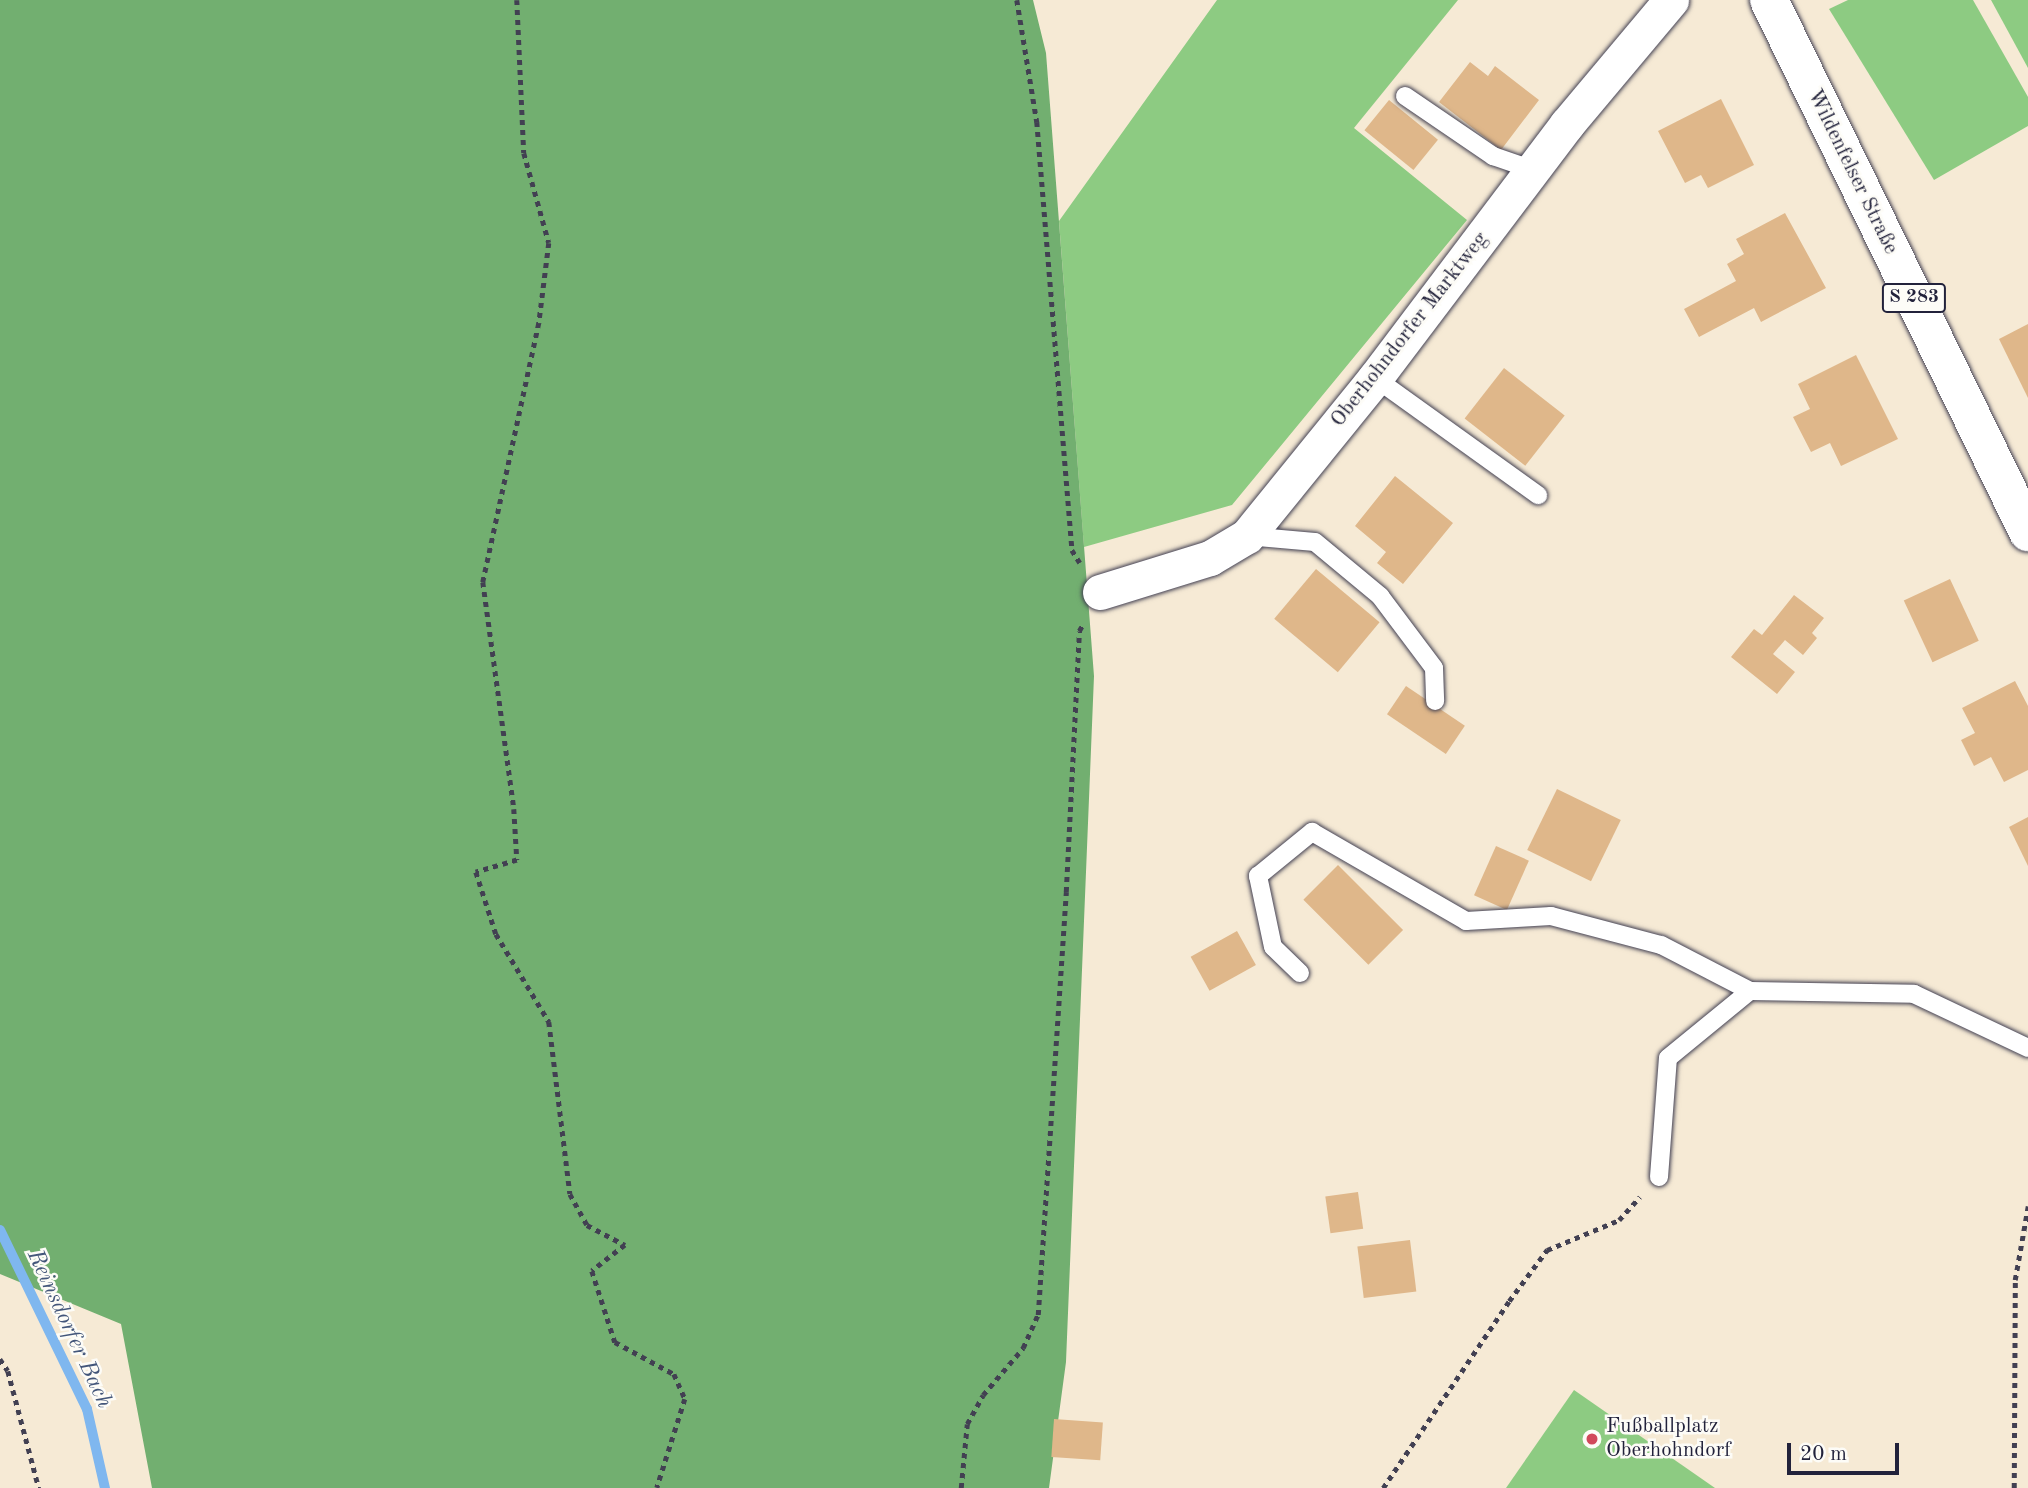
<!DOCTYPE html>
<meta charset="utf-8">
<style>
body{margin:0}
#map{position:relative;width:2028px;height:1488px;overflow:hidden;background:#f6ead5;font-family:"Old Standard TT",serif}
div>[style]{position:absolute}
[style*='--x']{left:calc(var(--x)*1px);top:calc(var(--y)*1px);width:calc(var(--w)*1px);rotate:calc(var(--a)*1deg)}
.green>*{inset:0;background:#8dcb82}
.forest>*{inset:0;background:#72af70}
.stream>*{height:10px;margin:-5px;padding:0 5px;transform-origin:5px;border-radius:5px;background:#7fb7ef}
.building>*{inset:0;background:#dfb78a;transform-origin:0 0}
.path>*{height:4.5px;margin-top:-2.25px;transform-origin:0;background:repeating-linear-gradient(90deg,#424052 0 5px,transparent 0 10px)}
.roads{filter:drop-shadow(0 0 2px #424052) drop-shadow(0 0 2px #424052)}
.lane>*{height:18px;margin:-9px;padding:0 9px;transform-origin:9px;border-radius:9px;background:#fff}
.street>*{height:35px;margin:-17.5px;padding:0 17.5px;transform-origin:17.5px;border-radius:17.5px;background:#fff}
.primary>*{height:38px;margin:-19px;padding:0 19px;transform-origin:19px;border-radius:19px;background:#fff}
.dots>*{width:19px;height:19px;translate:-50% -50%;box-sizing:border-box;border:4px solid #fdfcf7;border-radius:50%}
span{translate:-50% -50%;white-space:nowrap;text-align:center;line-height:1.15;-webkit-text-stroke:5px #fdfcf7;paint-order:stroke}
.shield-label span{padding:2px 5px;background:#fdfcf7;border:2px solid;border-radius:5px;-webkit-text-stroke-width:0}
.shield-label{font-size:19px;color:#22223b;font-weight:700}
.street-label{font-size:21px;color:#22223b}
.poi-label{font-size:21px;color:#22223b}
.left{translate:0 -50%;text-align:left}
.water-label{font-size:23px;color:#43567a;font-style:italic}
.scale{position:absolute;left:1787px;top:1443px;width:112px;height:32px;box-sizing:border-box;border:4px solid #22223b;border-top:0;padding-left:9px;font-size:21px;line-height:24px;white-space:nowrap;color:#22223b;-webkit-text-stroke:5px #fdfcf7;paint-order:stroke}
</style>
<div id="map">
<div class="green">
<i style="clip-path:polygon(1217px 0,1458px 0,1354px 128px,1467px 220px,1232px 505px,1084px 547px,1059px 221px)"></i>
<i style="clip-path:polygon(1848px 0,1973px 0,2028px 97px,2028px 126px,1934px 180px,1829px 9px)"></i>
<i style="clip-path:polygon(1991px 0,2028px 0,2028px 68px)"></i>
<i style="clip-path:polygon(1574px 1390px,1715px 1488px,1506px 1488px)"></i>
</div>
<div class="forest">
<i style="clip-path:polygon(0 0,1033px 0,1046px 53px,1094px 676px,1066px 1362px,1049px 1488px,152px 1488px,121px 1324px,0 1274px)"></i>
</div>
<div class="stream">
<i style="--x:0;--y:1230;--w:199;--a:64.1"></i>
<i style="--x:87;--y:1409;--w:81;--a:77.2"></i>
</div>
<div class="building">
<i style="clip-path:polygon(1470px 62px,1488px 76px,1495px 66px,1539px 100px,1501px 150px,1439px 102px)"></i>
<i style="clip-path:polygon(1721px 99px,1754px 165px,1708px 188px,1701px 175px,1685px 183px,1658px 131px)"></i>
<i style="left:1389px;top:100px;width:63px;height:39px;rotate:39deg"></i>
<i style="clip-path:polygon(1785px 213px,1826px 288px,1761px 322px,1754px 308px,1699px 337px,1684px 309px,1736px 281px,1727px 264px,1744px 254px,1736px 239px)"></i>
<i style="clip-path:polygon(2028px 324px,2028px 398px,1999px 339px)"></i>
<i style="clip-path:polygon(1856px 355px,1898px 439px,1841px 466px,1830px 443px,1811px 452px,1793px 417px,1810px 409px,1798px 384px)"></i>
<i style="left:1504px;top:368px;width:77px;height:64px;rotate:38deg"></i>
<i style="clip-path:polygon(1395px 476px,1453px 523px,1403px 584px,1377px 563px,1386px 552px,1355px 526px)"></i>
<i style="left:1316px;top:569px;width:83px;height:65px;rotate:40deg"></i>
<i style="left:1950px;top:579px;width:68px;height:51px;rotate:65deg"></i>
<i style="clip-path:polygon(1794px 595px,1824px 618px,1812px 633px,1817px 638px,1803px 655px,1785px 640px,1773px 654px,1795px 672px,1777px 694px,1731px 657px,1754px 629px,1762px 635px)"></i>
<i style="clip-path:polygon(2015px 681px,2028px 706px,2028px 770px,2004px 782px,1991px 757px,1974px 766px,1961px 740px,1975px 733px,1962px 708px)"></i>
<i style="left:1406px;top:686px;width:71px;height:34px;rotate:34deg"></i>
<i style="left:1557px;top:789px;width:71px;height:68px;rotate:26deg"></i>
<i style="clip-path:polygon(2028px 817px,2028px 866px,2009px 827px)"></i>
<i style="left:1496px;top:846px;width:36px;height:54px;rotate:24deg"></i>
<i style="left:1338px;top:865px;width:92px;height:49px;rotate:45deg"></i>
<i style="left:1237px;top:931px;width:39px;height:53px;rotate:61deg"></i>
<i style="left:1358px;top:1192px;width:37px;height:33px;rotate:82deg"></i>
<i style="left:1410px;top:1240px;width:52px;height:53px;rotate:83deg"></i>
<i style="left:1054px;top:1419px;width:49px;height:38px;rotate:4deg"></i>
</div>
<div class="path">
<i style="--x:517;--y:0;--w:153;--a:87.4"></i>
<i style="--x:524;--y:153;--w:93;--a:74.5"></i>
<i style="--x:549;--y:243;--w:81;--a:97.1"></i>
<i style="--x:539;--y:323;--w:265;--a:102.2"></i>
<i style="--x:483;--y:582;--w:229;--a:82.2"></i>
<i style="--x:514;--y:809;--w:51;--a:86.6"></i>
<i style="--x:517;--y:860;--w:43;--a:163.7"></i>
<i style="--x:476;--y:872;--w:65;--a:72.1"></i>
<i style="--x:496;--y:934;--w:103;--a:58.9"></i>
<i style="--x:549;--y:1022;--w:173;--a:83"></i>
<i style="--x:570;--y:1194;--w:35;--a:61"></i>
<i style="--x:587;--y:1225;--w:43;--a:27.8"></i>
<i style="--x:625;--y:1245;--w:42;--a:141.8"></i>
<i style="--x:592;--y:1271;--w:75;--a:72.1"></i>
<i style="--x:615;--y:1342;--w:67;--a:28.5"></i>
<i style="--x:674;--y:1374;--w:27;--a:66"></i>
<i style="--x:685;--y:1399;--w:93;--a:107.5"></i>
<i style="--x:1017;--y:0;--w:124;--a:80.7"></i>
<i style="--x:1037;--y:122;--w:429;--a:85.3"></i>
<i style="--x:1072;--y:550;--w:15;--a:58"></i>
<i style="--x:0;--y:1359;--w:14;--a:56"></i>
<i style="--x:8;--y:1371;--w:121;--a:75.2"></i>
<i style="--x:961;--y:1488;--w:64;--a:-84.6"></i>
<i style="--x:967;--y:1424;--w:33;--a:-61"></i>
<i style="--x:983;--y:1395;--w:62;--a:-49.6"></i>
<i style="--x:1023;--y:1348;--w:36;--a:-66"></i>
<i style="--x:1038;--y:1315;--w:424;--a:-86.2"></i>
<i style="--x:1066;--y:892;--w:261;--a:-87.1"></i>
<i style="--x:1079;--y:631;--w:8;--a:-60"></i>
<i style="--x:1383;--y:1488;--w:225;--a:-56"></i>
<i style="--x:1509;--y:1301;--w:64;--a:-53.3"></i>
<i style="--x:1547;--y:1250;--w:78;--a:-22.6"></i>
<i style="--x:1619;--y:1220;--w:31;--a:-48"></i>
<i style="--x:2014;--y:1488;--w:208;--a:-89.7"></i>
<i style="--x:2015;--y:1280;--w:75;--a:-80"></i>
</div>
<div class="roads">
<div class="lane">
<i style="--x:1405;--y:96;--w:107;--a:34.3"></i>
<i style="--x:1493;--y:156;--w:43;--a:18.9"></i>
<i style="--x:1375;--y:378;--w:201;--a:35.7"></i>
<i style="--x:1247;--y:536;--w:68;--a:5"></i>
<i style="--x:1315;--y:542;--w:85;--a:39.7"></i>
<i style="--x:1380;--y:596;--w:90;--a:53.1"></i>
<i style="--x:1434;--y:668;--w:33;--a:88"></i>
<i style="--x:1300;--y:973;--w:37;--a:-136"></i>
<i style="--x:1273;--y:947;--w:73;--a:-101.9"></i>
<i style="--x:1258;--y:876;--w:70;--a:-39.2"></i>
<i style="--x:1312;--y:832;--w:178;--a:30"></i>
<i style="--x:1466;--y:921;--w:85;--a:-3.4"></i>
<i style="--x:1551;--y:916;--w:114;--a:14.8"></i>
<i style="--x:1661;--y:945;--w:100;--a:27.3"></i>
<i style="--x:1659;--y:1177;--w:119;--a:-85.7"></i>
<i style="--x:1668;--y:1058;--w:106;--a:-39.3"></i>
<i style="--x:1750;--y:991;--w:164;--a:1"></i>
<i style="--x:1914;--y:994;--w:126;--a:25.3"></i>
</div>
<div class="street">
<i style="--x:1100;--y:592;--w:115;--a:-17.2"></i>
<i style="--x:1210;--y:558;--w:43;--a:-30.7"></i>
<i style="--x:1247;--y:536;--w:203;--a:-51"></i>
<i style="--x:1375;--y:378;--w:318;--a:-52.9"></i>
<i style="--x:1567;--y:124;--w:162;--a:-50"></i>
</div>
<div class="primary">
<i style="--x:1769;--y:0;--w:592;--a:64.04"></i>
</div>
</div>
<div class="dots">
<i style="left:1592px;top:1439px;background:#d1495b"></i>
</div>
<div class="shield-label">
<span style="left:1914px;top:298px">S 283</span>
</div>
<div class="street-label">
<span style="left:1852px;top:172px;rotate:64deg">Wildenfelser Straße</span>
<span style="left:1410px;top:330px;rotate:-52deg">Oberhohndorfer Marktweg</span>
</div>
<div class="poi-label">
<span class="left" style="left:1606px;top:1439px">Fußballplatz<br>Oberhohndorf</span>
</div>
<div class="water-label">
<span style="left:69px;top:1329px;rotate:65deg">Reinsdorfer Bach</span>
</div>
<div class="scale">20 m</div>
</div>
